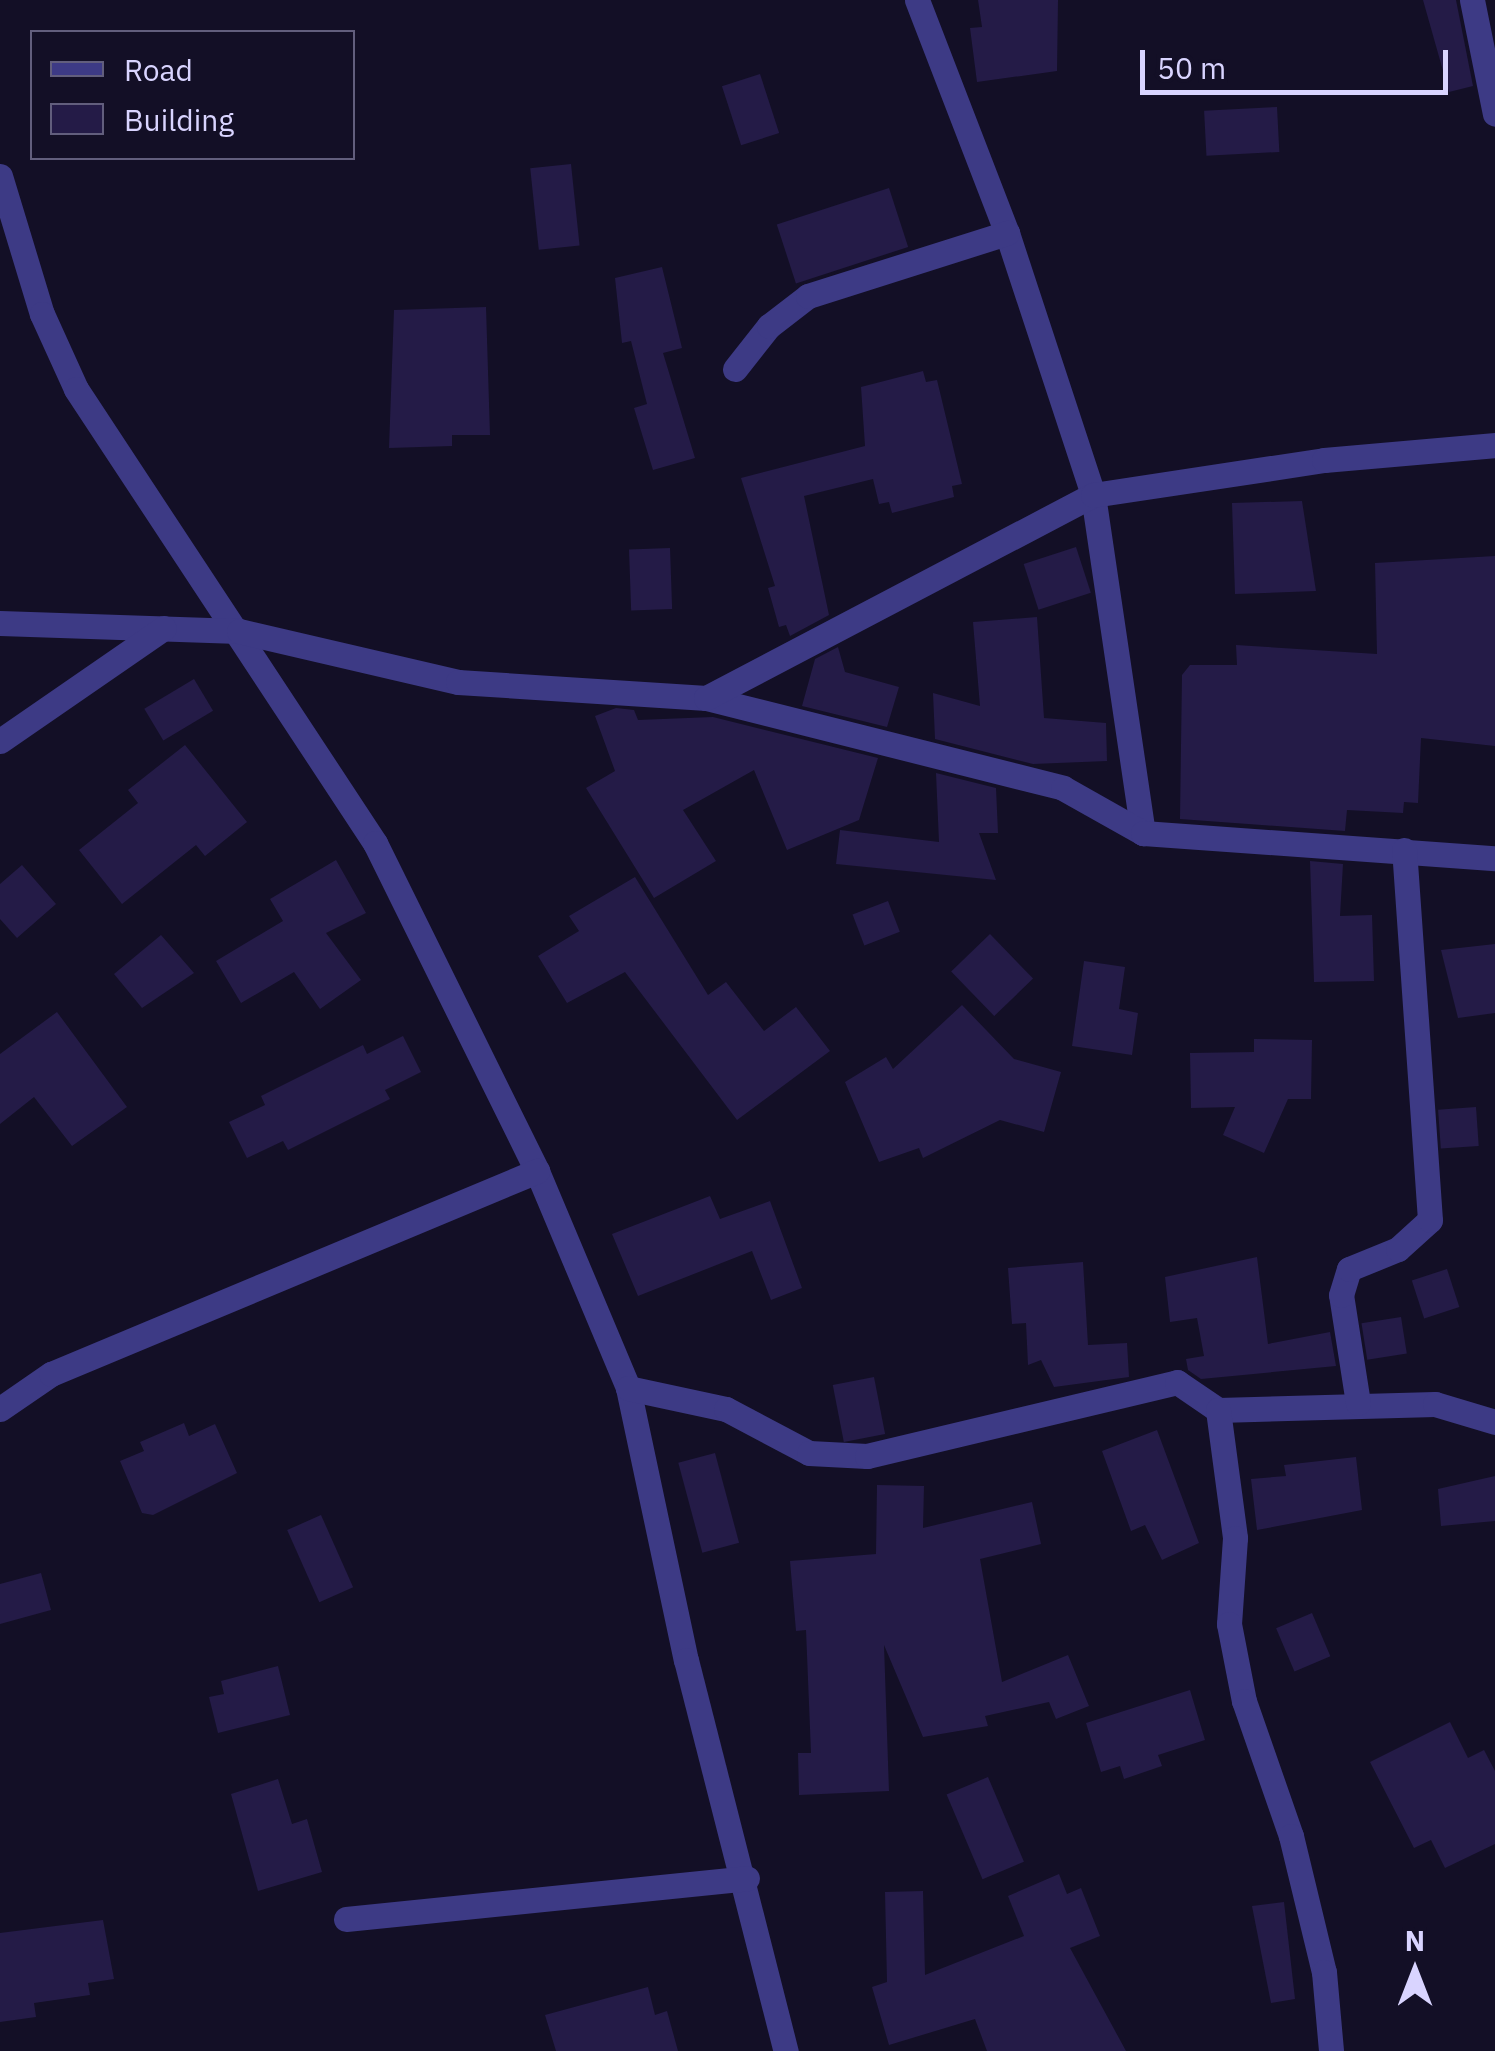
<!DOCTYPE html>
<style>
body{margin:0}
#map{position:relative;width:1495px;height:2051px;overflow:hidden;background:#130f26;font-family:"IBM Plex Sans",sans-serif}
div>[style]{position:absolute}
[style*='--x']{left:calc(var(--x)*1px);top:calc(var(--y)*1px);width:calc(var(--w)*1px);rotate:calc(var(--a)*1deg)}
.building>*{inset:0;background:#241b47;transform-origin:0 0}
.minor>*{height:25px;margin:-12.5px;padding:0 12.5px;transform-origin:12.5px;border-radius:12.5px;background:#3d3a85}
span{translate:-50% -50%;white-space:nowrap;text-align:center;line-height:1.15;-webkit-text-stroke:8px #130f26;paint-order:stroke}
.legend{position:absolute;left:30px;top:30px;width:325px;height:130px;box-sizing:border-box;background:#130f26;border:2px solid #625e7d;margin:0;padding:12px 18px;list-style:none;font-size:30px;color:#d9d4ff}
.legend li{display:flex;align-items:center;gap:20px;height:50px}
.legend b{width:50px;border:2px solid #625e7d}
.north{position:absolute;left:1365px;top:1921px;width:100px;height:100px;-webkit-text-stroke:8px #130f26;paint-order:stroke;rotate:0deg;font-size:28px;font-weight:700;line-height:40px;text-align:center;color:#d9d4ff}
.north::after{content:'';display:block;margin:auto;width:35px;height:45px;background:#d9d4ff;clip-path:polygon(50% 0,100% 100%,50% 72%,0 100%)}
.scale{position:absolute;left:1140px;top:50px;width:308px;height:45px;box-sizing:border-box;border:5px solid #d9d4ff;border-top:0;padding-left:12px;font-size:30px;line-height:35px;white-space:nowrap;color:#d9d4ff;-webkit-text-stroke:8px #130f26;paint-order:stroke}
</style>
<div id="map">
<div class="building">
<i style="clip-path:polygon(978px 0,1058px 0,1057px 71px,977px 82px,970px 28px,982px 27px)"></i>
<i style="clip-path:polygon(1423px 0,1456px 0,1473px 86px,1449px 92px)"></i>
<i style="left:760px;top:74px;width:62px;height:40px;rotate:72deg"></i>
<i style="left:1277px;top:107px;width:45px;height:73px;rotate:87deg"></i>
<i style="left:571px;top:164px;width:82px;height:41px;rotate:84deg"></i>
<i style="left:889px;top:188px;width:62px;height:118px;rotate:72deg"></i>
<i style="clip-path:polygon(662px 267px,682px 348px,663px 353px,695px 458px,653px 470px,634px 408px,647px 404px,631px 341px,622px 343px,615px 278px)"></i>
<i style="clip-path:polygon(486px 307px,490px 435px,452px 435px,452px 446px,389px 448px,394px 310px)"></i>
<i style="clip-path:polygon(923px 371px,926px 382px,937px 380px,962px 484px,952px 486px,954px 497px,892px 513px,889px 502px,879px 504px,873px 479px,804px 496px,829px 615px,790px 636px,786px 625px,779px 627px,768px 588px,775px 586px,741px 478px,865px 446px,861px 387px)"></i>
<i style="clip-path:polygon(1302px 501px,1316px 591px,1235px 594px,1232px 503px)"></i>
<i style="left:1076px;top:547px;width:48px;height:55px;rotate:72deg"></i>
<i style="left:670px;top:548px;width:61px;height:41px;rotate:88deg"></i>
<i style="clip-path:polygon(1495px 556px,1495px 746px,1421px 738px,1418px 803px,1404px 802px,1403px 813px,1347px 810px,1345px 831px,1180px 819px,1182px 675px,1190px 665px,1237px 665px,1236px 645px,1377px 654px,1375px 563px)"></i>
<i style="clip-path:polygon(1037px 617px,1044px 718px,1106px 723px,1107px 761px,1033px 764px,935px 739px,933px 693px,980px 706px,973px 622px)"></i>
<i style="clip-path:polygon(838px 647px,845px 672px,899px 687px,887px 727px,802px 706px,815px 659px)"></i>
<i style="left:194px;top:679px;width:37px;height:58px;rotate:59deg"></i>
<i style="clip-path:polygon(616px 708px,634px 710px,638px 720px,713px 717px,878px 758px,859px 820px,787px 850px,754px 770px,683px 810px,716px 861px,654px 898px,586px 788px,615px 771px,595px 716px)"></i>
<i style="clip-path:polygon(185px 745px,247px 822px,205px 856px,196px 845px,122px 904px,79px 850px,138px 803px,128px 790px)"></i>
<i style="clip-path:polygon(936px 773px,996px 788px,998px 833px,979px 833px,996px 880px,836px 864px,840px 830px,939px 842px)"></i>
<i style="clip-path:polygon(336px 860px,366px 913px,326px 933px,361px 980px,320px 1009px,294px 972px,241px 1003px,216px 961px,283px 921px,270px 899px)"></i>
<i style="clip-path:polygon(1310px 861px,1343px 864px,1340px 916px,1372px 915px,1374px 981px,1314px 982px)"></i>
<i style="clip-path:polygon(22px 865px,56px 904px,17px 938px,0 919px,0 884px)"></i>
<i style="clip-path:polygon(635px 877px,708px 995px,726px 982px,764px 1031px,796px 1007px,830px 1051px,737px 1120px,625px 972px,567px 1003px,538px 956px,579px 931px,569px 916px)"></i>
<i style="left:888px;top:901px;width:33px;height:38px;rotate:69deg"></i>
<i style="left:990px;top:934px;width:62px;height:54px;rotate:46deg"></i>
<i style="clip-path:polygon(161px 935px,194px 973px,142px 1008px,114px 974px)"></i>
<i style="clip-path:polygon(1495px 944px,1495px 1013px,1458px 1018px,1441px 950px)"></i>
<i style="clip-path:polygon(1084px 961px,1125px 967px,1119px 1009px,1138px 1013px,1132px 1055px,1072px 1046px)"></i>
<i style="clip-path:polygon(962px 1005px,1014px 1059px,1061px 1072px,1044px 1132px,1000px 1120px,923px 1158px,919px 1148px,879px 1162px,845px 1082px,886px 1057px,893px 1069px)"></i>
<i style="clip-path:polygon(57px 1012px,127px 1107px,72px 1146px,34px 1097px,0 1124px,0 1054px)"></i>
<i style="clip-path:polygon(403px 1036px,421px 1072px,385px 1090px,390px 1099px,288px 1150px,283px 1141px,247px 1158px,229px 1122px,265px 1105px,261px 1096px,363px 1045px,367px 1054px)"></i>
<i style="clip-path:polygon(1254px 1039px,1312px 1040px,1311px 1099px,1288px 1099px,1264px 1153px,1223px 1135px,1235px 1107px,1191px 1108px,1190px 1053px,1254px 1052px)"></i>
<i style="left:1476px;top:1107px;width:39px;height:38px;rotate:86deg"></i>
<i style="clip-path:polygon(710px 1196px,720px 1219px,770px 1201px,802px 1288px,771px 1300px,752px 1251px,638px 1296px,612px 1234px)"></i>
<i style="clip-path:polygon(1257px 1257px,1268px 1344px,1330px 1332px,1336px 1366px,1201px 1379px,1188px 1370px,1186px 1359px,1204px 1356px,1197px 1318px,1170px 1322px,1165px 1277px)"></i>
<i style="clip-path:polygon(1083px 1262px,1088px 1345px,1127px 1343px,1129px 1377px,1054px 1387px,1041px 1360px,1028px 1365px,1026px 1323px,1012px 1324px,1008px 1268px)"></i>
<i style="left:1447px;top:1269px;width:40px;height:37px;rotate:72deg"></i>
<i style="left:1401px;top:1317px;width:37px;height:40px;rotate:81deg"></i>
<i style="left:874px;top:1377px;width:58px;height:42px;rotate:79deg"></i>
<i style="clip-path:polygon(184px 1423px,189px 1436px,215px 1424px,237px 1473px,153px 1515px,142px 1513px,120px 1461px,144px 1451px,140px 1442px)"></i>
<i style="clip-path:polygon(1157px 1430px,1199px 1543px,1162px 1560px,1145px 1525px,1131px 1531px,1102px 1451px)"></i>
<i style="left:715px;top:1453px;width:93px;height:38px;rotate:75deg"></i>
<i style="clip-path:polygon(1356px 1457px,1362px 1510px,1257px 1530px,1251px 1479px,1286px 1476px,1284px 1465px)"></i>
<i style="clip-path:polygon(1495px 1476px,1495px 1521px,1441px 1526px,1438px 1489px)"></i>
<i style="clip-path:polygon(877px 1485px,924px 1486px,923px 1528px,1032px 1502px,1041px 1544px,980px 1559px,1002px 1682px,1068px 1655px,1089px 1706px,1056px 1719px,1049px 1702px,985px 1716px,988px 1726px,923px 1737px,884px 1645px,889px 1791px,799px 1795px,798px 1753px,811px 1753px,806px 1630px,796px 1631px,790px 1561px,876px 1554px)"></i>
<i style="left:321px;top:1515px;width:79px;height:37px;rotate:66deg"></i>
<i style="clip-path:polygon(41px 1573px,51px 1610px,0 1624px,0 1584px)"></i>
<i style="left:1312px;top:1613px;width:47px;height:39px;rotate:67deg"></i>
<i style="clip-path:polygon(278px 1666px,290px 1715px,218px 1733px,209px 1697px,224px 1694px,221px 1681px)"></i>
<i style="clip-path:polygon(1190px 1690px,1205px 1740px,1158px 1755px,1162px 1766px,1124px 1779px,1120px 1766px,1101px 1772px,1086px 1723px)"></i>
<i style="clip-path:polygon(1450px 1722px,1468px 1758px,1484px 1750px,1495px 1771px,1495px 1844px,1445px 1868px,1431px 1840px,1414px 1848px,1370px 1762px)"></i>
<i style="left:988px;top:1777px;width:92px;height:45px;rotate:67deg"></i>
<i style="clip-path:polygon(278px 1779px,292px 1824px,307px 1819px,322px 1872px,258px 1891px,231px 1794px)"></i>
<i style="clip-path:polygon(1059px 1874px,1067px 1894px,1081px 1888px,1100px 1936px,1070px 1948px,1126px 2051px,987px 2051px,975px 2019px,889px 2045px,872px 1987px,887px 1982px,885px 1892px,923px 1891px,925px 1975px,1024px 1936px,1008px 1896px)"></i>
<i style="clip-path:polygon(1284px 1902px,1295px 1999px,1271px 2003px,1252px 1906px)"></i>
<i style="clip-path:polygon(103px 1920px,114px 1979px,88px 1983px,90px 1995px,34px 2003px,36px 2017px,0 2022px,0 1933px)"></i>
<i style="clip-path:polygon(648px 1987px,655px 2015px,667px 2011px,678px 2051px,556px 2051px,545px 2015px)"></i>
</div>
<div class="minor">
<i style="--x:917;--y:0;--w:250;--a:68.9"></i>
<i style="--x:1007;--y:233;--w:276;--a:71.8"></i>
<i style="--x:1093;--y:495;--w:342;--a:81.6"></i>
<i style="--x:1472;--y:0;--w:116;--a:78.6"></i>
<i style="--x:0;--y:176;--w:144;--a:73.1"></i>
<i style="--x:42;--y:314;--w:82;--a:65.6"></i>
<i style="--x:76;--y:389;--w:544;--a:56.63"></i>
<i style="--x:375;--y:843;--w:366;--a:63.7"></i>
<i style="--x:537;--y:1171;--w:235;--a:67.2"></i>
<i style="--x:628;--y:1388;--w:278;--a:78"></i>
<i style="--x:686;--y:1660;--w:404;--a:75.7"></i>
<i style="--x:735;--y:369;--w:55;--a:-51.7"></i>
<i style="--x:769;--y:326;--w:49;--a:-37.6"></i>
<i style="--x:808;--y:296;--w:209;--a:-17.6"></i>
<i style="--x:0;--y:623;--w:239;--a:1.9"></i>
<i style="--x:239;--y:631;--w:225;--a:13.1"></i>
<i style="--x:458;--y:682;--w:249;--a:3.7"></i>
<i style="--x:706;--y:698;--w:368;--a:14.1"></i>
<i style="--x:1063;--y:788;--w:92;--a:29.4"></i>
<i style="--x:1143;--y:833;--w:353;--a:4.1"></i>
<i style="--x:706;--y:698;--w:437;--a:-27.7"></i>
<i style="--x:1093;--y:495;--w:234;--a:-8.6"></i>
<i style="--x:1324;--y:460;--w:172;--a:-5"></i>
<i style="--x:0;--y:741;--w:199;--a:-34.6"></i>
<i style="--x:628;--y:1388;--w:100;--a:12.1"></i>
<i style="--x:726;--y:1409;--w:94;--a:27.9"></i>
<i style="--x:809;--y:1453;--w:58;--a:3"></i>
<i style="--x:867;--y:1456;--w:319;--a:-13.4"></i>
<i style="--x:1177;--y:1382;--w:50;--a:34.3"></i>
<i style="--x:1218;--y:1410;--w:217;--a:-1.6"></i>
<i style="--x:1435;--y:1404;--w:63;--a:16.7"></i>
<i style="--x:1358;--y:1403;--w:109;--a:-98.9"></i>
<i style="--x:1341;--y:1295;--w:27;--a:-73"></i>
<i style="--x:1349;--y:1269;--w:53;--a:-22.2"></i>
<i style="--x:1398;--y:1249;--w:43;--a:-42.2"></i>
<i style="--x:1430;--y:1220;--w:371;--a:-94"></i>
<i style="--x:0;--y:1409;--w:62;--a:-34.5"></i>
<i style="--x:51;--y:1374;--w:527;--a:-22.67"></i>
<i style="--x:1218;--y:1410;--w:129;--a:82.4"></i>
<i style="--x:1235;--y:1538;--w:86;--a:94"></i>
<i style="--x:1229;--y:1624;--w:78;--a:79"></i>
<i style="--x:1244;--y:1701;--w:143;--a:70.8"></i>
<i style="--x:1291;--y:1836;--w:140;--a:76.4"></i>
<i style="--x:1324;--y:1972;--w:79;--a:84.9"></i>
<i style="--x:346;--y:1919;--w:403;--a:-5.8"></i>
</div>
<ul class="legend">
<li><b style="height:12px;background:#3d3a85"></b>Road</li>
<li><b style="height:28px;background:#241b47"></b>Building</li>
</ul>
<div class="north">N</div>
<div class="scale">50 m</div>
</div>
